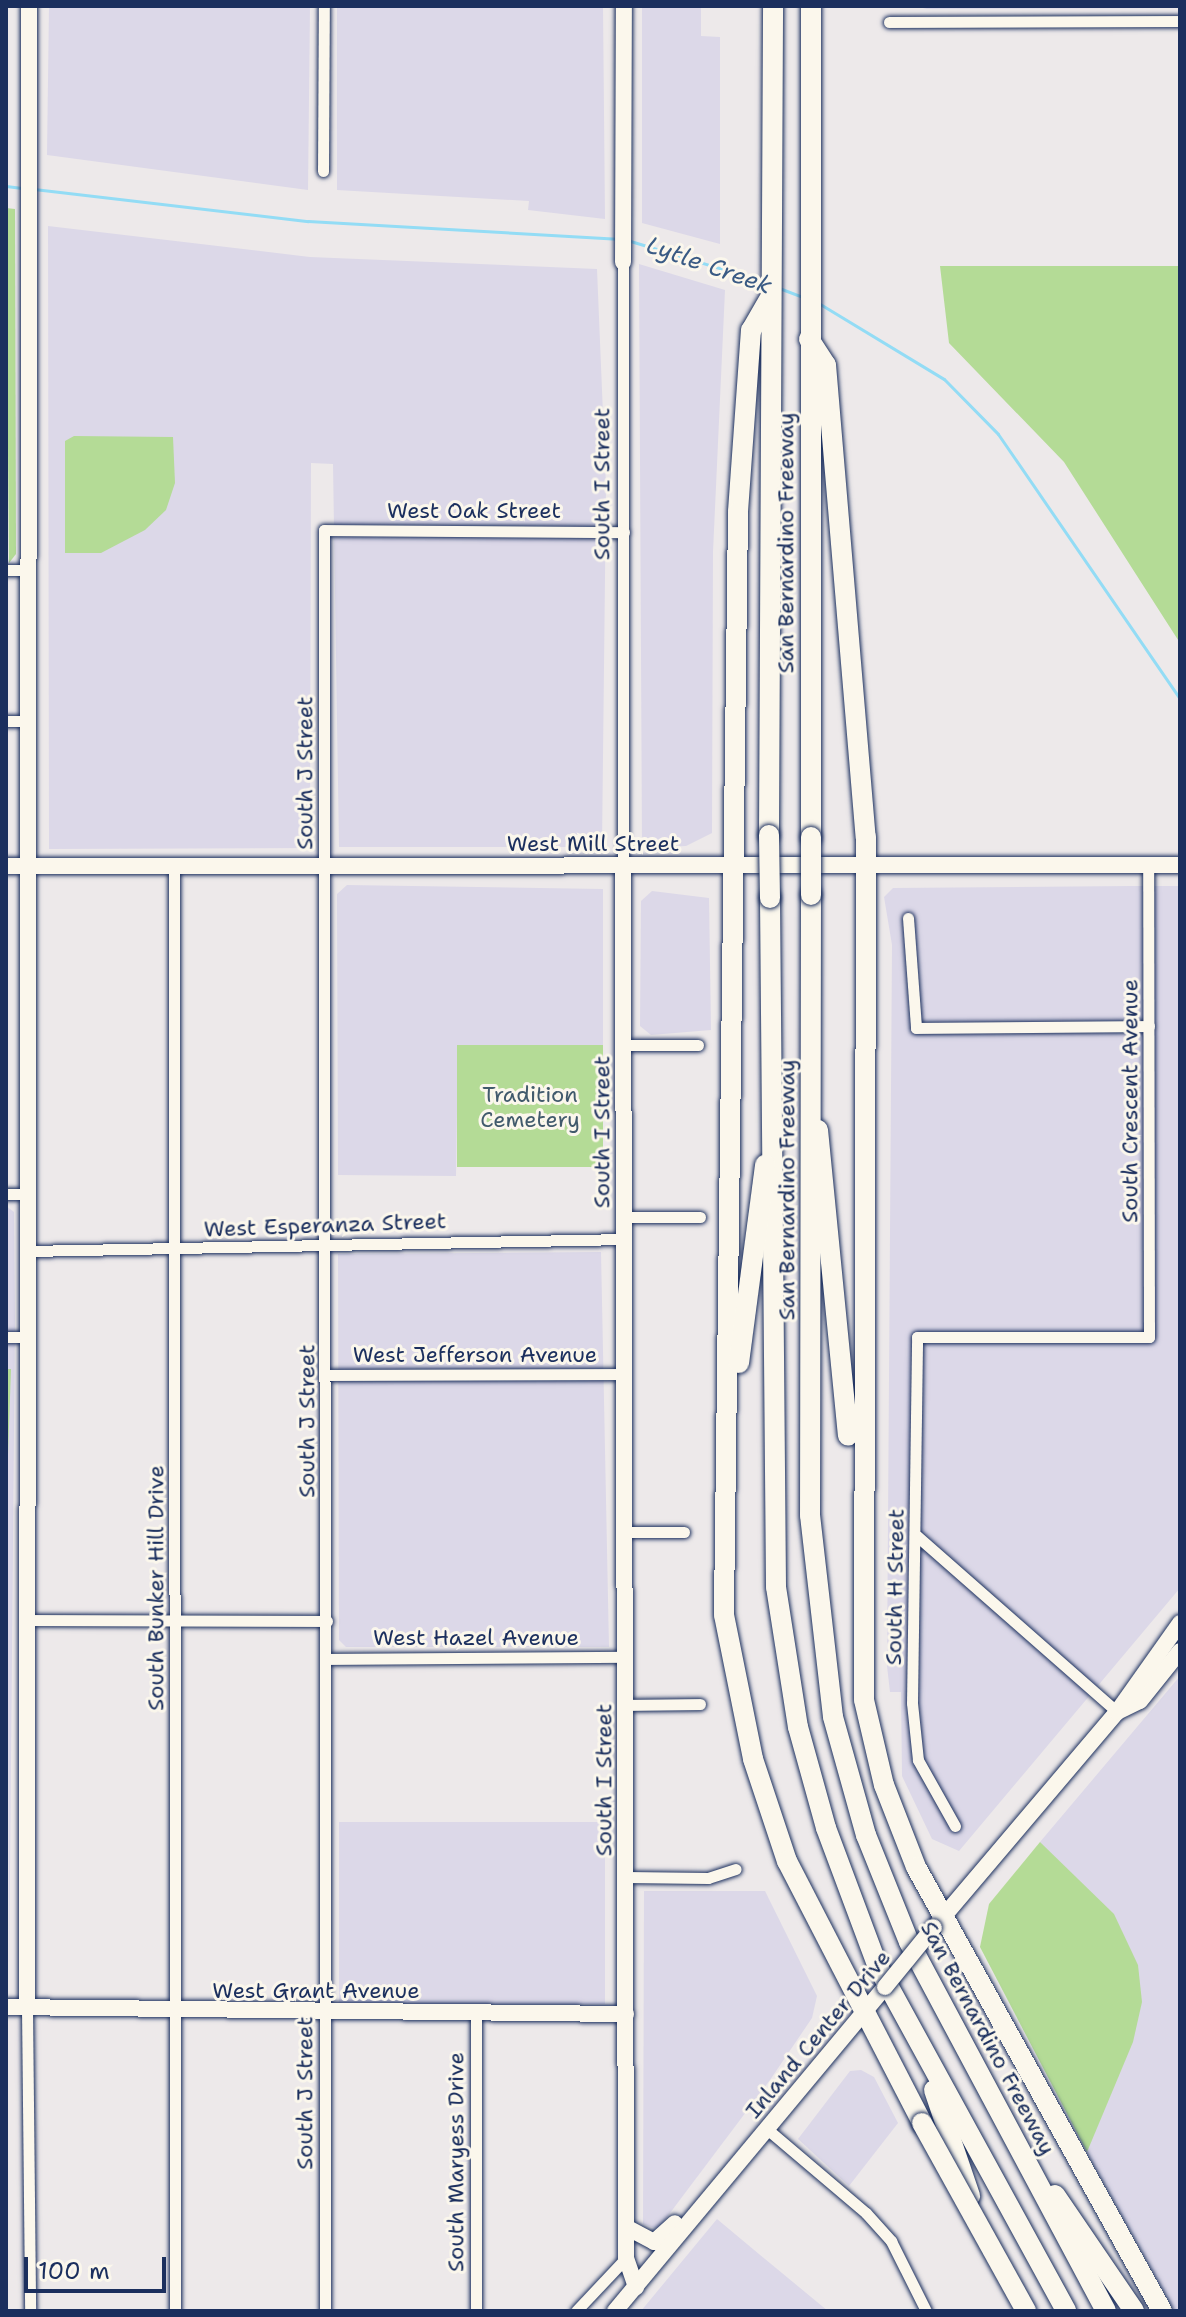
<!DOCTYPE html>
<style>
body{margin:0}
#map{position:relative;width:1186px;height:2317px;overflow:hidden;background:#ede9ea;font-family:"Shantell Sans",sans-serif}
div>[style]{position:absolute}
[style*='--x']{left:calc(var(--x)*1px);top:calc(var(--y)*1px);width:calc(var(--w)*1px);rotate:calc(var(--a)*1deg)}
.built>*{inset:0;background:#dcd8e8;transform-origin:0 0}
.green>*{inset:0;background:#b4db96;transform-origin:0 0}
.stream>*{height:3px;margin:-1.5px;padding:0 1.5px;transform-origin:1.5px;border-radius:1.5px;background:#93dcf5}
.roads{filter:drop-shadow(0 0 2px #1b2f5e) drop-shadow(0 0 2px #1b2f5e)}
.street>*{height:11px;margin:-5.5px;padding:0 5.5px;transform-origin:5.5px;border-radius:5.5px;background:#fbf7ec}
.secondary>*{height:16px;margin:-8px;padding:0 8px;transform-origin:8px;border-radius:8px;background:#fbf7ec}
.highway>*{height:20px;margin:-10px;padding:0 10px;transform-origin:10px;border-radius:10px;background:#fbf7ec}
.bridges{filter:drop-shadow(0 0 2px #1b2f5e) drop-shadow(0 0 2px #1b2f5e)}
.secondary-bridge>*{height:16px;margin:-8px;padding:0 8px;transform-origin:8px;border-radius:8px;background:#fbf7ec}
.highway-bridge>*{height:20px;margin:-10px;padding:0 10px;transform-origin:10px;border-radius:10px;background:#fbf7ec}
span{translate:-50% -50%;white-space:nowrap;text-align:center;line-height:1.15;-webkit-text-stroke:6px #fbf7ec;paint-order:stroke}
.street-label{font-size:22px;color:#1b2f5e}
.park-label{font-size:22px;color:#415a6c}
.water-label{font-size:24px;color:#395a84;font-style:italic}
.frame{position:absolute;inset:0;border:8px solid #1b2f5e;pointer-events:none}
.scale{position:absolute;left:24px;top:2257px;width:142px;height:36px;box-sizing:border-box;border:4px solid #1b2f5e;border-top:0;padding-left:10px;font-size:24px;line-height:28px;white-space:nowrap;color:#1b2f5e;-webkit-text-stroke:6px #fbf7ec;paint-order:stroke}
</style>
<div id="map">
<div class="built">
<i style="clip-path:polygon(49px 6px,310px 6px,308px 190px,47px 155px)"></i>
<i style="clip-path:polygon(337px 6px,603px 6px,605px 219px,528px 210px,529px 201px,337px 190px)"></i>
<i style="clip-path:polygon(642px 6px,701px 6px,701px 36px,720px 37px,720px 244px,642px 223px)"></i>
<i style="clip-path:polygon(914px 6px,1180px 6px,1180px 8px,927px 9px)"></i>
<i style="clip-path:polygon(48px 226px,310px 257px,597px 269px,606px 487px,602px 847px,339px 847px,333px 464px,311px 463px,310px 848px,49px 849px)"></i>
<i style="clip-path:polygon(639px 264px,725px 290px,713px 552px,712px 833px,686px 846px,642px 848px)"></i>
<i style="clip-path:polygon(347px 885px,603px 889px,603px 1045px,458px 1045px,456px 1176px,338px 1175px,337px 894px)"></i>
<i style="clip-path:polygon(1131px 886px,1180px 886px,1180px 1588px,959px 1851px,932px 1839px,902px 1776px,901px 1692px,890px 1692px,887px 1666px,892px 945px,884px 897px,893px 888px)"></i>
<i style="clip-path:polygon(652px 891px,709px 898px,711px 1030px,651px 1035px,640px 1026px,641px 901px)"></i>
<i style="clip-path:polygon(6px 1206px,14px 1212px,15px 1318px,9px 1986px)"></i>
<i style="clip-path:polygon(601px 1252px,609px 1647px,346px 1647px,339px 1640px,338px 1254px)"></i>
<i style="clip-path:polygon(1180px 1676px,1180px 2311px,1175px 2311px,1087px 2152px,1093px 2124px,1040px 1842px)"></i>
<i style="left:339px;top:1822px;width:266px;height:182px"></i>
<i style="clip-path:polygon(644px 1891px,765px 1891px,817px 1996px,812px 2018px,770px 2080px,658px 2229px,643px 2224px)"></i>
<i style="clip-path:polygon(861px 2070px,874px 2077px,898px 2123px,849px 2186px,798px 2139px,850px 2071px)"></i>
<i style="clip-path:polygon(717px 2219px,765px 2259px,828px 2311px,641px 2311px)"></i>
</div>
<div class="green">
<i style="clip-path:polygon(6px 208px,15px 209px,16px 554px,9px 563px)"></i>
<i style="clip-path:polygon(940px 266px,1180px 266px,1180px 643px,1064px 462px,949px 343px)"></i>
<i style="clip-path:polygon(74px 436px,173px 437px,175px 483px,166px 510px,145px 530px,101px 553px,65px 553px,65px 441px)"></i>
<i style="left:457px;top:1045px;width:146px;height:122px"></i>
<i style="clip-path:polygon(6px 1369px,11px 1369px,6px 1512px)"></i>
<i style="clip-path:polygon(1040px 1842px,1114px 1914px,1138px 1965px,1142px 2002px,1133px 2042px,1087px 2152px,980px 1947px,989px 1904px)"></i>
</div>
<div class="stream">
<i style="--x:6;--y:186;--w:16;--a:7"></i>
<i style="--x:34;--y:189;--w:276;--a:6.7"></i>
<i style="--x:308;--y:221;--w:309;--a:3.3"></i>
<i style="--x:627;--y:240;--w:144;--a:16.9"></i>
<i style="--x:779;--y:288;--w:25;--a:21"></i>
<i style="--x:820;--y:304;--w:145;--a:31.2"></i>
<i style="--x:944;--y:379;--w:77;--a:45.5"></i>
<i style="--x:998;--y:434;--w:321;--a:55.5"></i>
</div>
<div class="roads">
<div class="street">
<i style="--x:889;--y:22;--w:291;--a:-0.2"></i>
<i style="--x:323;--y:171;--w:165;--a:-89.7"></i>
<i style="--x:6;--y:570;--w:23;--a:0"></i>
<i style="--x:6;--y:721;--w:23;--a:0"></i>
<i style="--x:174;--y:866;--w:1445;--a:89.96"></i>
<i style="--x:623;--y:866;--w:604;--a:-90"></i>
<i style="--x:908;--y:918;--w:110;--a:85.8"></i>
<i style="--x:916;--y:1028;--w:233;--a:-0.5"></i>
<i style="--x:623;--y:1045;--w:75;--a:0"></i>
<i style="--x:6;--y:1194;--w:22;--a:0"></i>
<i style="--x:624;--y:1217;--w:76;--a:0"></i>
<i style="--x:28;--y:1251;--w:596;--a:-1.15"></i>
<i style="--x:6;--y:1337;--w:21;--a:0"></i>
<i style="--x:327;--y:1375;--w:297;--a:-0.2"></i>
<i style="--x:624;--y:1532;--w:60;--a:0"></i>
<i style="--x:917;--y:1536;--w:266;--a:41.3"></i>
<i style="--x:27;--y:1620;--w:300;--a:0.2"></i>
<i style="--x:326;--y:1659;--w:299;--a:-0.4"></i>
<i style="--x:625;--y:1705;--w:75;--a:-0.8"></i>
<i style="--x:955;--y:1826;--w:76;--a:-119.3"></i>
<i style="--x:918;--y:1760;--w:57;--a:-96"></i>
<i style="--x:912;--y:1703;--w:366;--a:-89.2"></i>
<i style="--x:917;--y:1337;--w:232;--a:0"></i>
<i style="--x:1149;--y:1337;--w:472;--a:-90.1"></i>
<i style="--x:626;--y:1877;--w:82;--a:0.7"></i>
<i style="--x:708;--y:1878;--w:29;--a:-18"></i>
<i style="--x:27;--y:2008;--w:303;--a:89.4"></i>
<i style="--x:767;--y:2129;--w:130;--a:40.3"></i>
<i style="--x:866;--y:2213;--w:38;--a:48"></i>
<i style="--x:891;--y:2241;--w:78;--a:63.4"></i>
<i style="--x:325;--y:2311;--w:1781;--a:-90.03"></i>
<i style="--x:324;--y:530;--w:300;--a:0.4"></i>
<i style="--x:476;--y:2311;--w:298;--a:-90"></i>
<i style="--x:576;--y:2311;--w:73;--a:-46.7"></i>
</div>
<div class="secondary">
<i style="--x:623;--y:262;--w:256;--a:-89.8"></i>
<i style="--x:6;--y:866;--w:1174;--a:-0.05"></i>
<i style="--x:623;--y:866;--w:1392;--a:89.88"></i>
<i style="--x:626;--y:2258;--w:31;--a:71"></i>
<i style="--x:1117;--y:1712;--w:25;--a:-26"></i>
<i style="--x:1140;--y:1701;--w:64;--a:-51.3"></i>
<i style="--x:938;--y:1923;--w:277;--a:-49.7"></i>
<i style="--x:1117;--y:1712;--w:109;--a:-54.7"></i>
<i style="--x:6;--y:2007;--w:620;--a:0.65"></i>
<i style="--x:27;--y:2008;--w:2002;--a:-89.94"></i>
<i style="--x:626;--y:2227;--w:32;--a:28"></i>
<i style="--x:654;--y:2242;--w:28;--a:-42"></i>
<i style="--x:615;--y:2311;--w:422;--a:-50.2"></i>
</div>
<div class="highway">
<i style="--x:771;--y:296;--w:39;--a:120"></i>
<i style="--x:751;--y:330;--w:182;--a:94.1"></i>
<i style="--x:738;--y:512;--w:1103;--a:90.73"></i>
<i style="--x:724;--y:1615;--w:147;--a:78.6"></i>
<i style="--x:753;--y:1759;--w:108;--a:71.6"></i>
<i style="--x:787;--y:1861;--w:295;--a:62.7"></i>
<i style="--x:809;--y:339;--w:31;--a:57"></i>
<i style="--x:826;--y:365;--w:474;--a:85.2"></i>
<i style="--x:866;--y:837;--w:863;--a:90.13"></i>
<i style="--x:864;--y:1700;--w:87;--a:76.8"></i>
<i style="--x:884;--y:1785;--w:88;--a:68.7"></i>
<i style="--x:916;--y:1867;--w:508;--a:61.01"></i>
<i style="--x:769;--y:835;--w:829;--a:-89.72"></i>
<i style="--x:811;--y:837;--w:831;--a:-90"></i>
<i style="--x:811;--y:895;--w:620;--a:90.09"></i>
<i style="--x:810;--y:1515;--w:203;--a:83.5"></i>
<i style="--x:833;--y:1717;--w:123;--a:74.4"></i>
<i style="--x:866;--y:1835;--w:115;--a:68.1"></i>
<i style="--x:909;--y:1942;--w:418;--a:61.9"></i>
<i style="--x:770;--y:898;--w:689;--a:89.5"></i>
<i style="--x:776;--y:1587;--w:142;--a:81.1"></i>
<i style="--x:798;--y:1727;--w:105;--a:74.5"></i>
<i style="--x:826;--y:1828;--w:148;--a:69.5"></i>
<i style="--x:878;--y:1967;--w:392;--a:61.3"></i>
<i style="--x:818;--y:1130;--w:307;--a:84.4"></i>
<i style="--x:739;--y:1363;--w:200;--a:-82.5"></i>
<i style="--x:934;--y:2090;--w:112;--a:71.2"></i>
<i style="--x:1055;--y:2195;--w:140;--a:55.7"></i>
</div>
</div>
<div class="bridges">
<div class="secondary-bridge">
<i style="--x:885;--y:1987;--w:77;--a:-50.8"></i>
</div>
<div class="highway-bridge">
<i style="--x:769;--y:835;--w:63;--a:89.1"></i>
<i style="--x:811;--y:837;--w:58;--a:90"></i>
<i style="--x:922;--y:2123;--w:215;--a:61"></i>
</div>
</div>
<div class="street-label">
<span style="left:602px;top:484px;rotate:-90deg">South I Street</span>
<span style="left:474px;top:511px">West Oak Street</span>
<span style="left:786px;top:543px;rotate:-90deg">San Bernardino Freeway</span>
<span style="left:305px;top:773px;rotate:-90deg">South J Street</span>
<span style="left:593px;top:844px">West Mill Street</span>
<span style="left:1130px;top:1101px;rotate:-90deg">South Crescent Avenue</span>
<span style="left:602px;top:1132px;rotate:-90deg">South I Street</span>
<span style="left:787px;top:1190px;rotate:-90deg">San Bernardino Freeway</span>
<span style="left:325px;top:1225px;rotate:-2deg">West Esperanza Street</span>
<span style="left:475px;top:1355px">West Jefferson Avenue</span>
<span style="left:307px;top:1421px;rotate:-90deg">South J Street</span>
<span style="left:895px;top:1587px;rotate:-89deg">South H Street</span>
<span style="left:156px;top:1588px;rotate:-90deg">South Bunker Hill Drive</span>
<span style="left:476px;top:1638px">West Hazel Avenue</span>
<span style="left:604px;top:1780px;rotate:-90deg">South I Street</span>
<span style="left:316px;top:1991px">West Grant Avenue</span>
<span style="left:818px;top:2034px;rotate:-50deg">Inland Center Drive</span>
<span style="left:988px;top:2038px;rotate:62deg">San Bernardino Freeway</span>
<span style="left:305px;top:2093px;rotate:-90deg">South J Street</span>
<span style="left:456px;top:2162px;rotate:-90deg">South Maryess Drive</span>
</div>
<div class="park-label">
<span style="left:530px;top:1107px">Tradition<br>Cemetery</span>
</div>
<div class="water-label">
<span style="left:709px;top:266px;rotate:19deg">Lytle Creek</span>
</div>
<div class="frame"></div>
<div class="scale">100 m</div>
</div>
